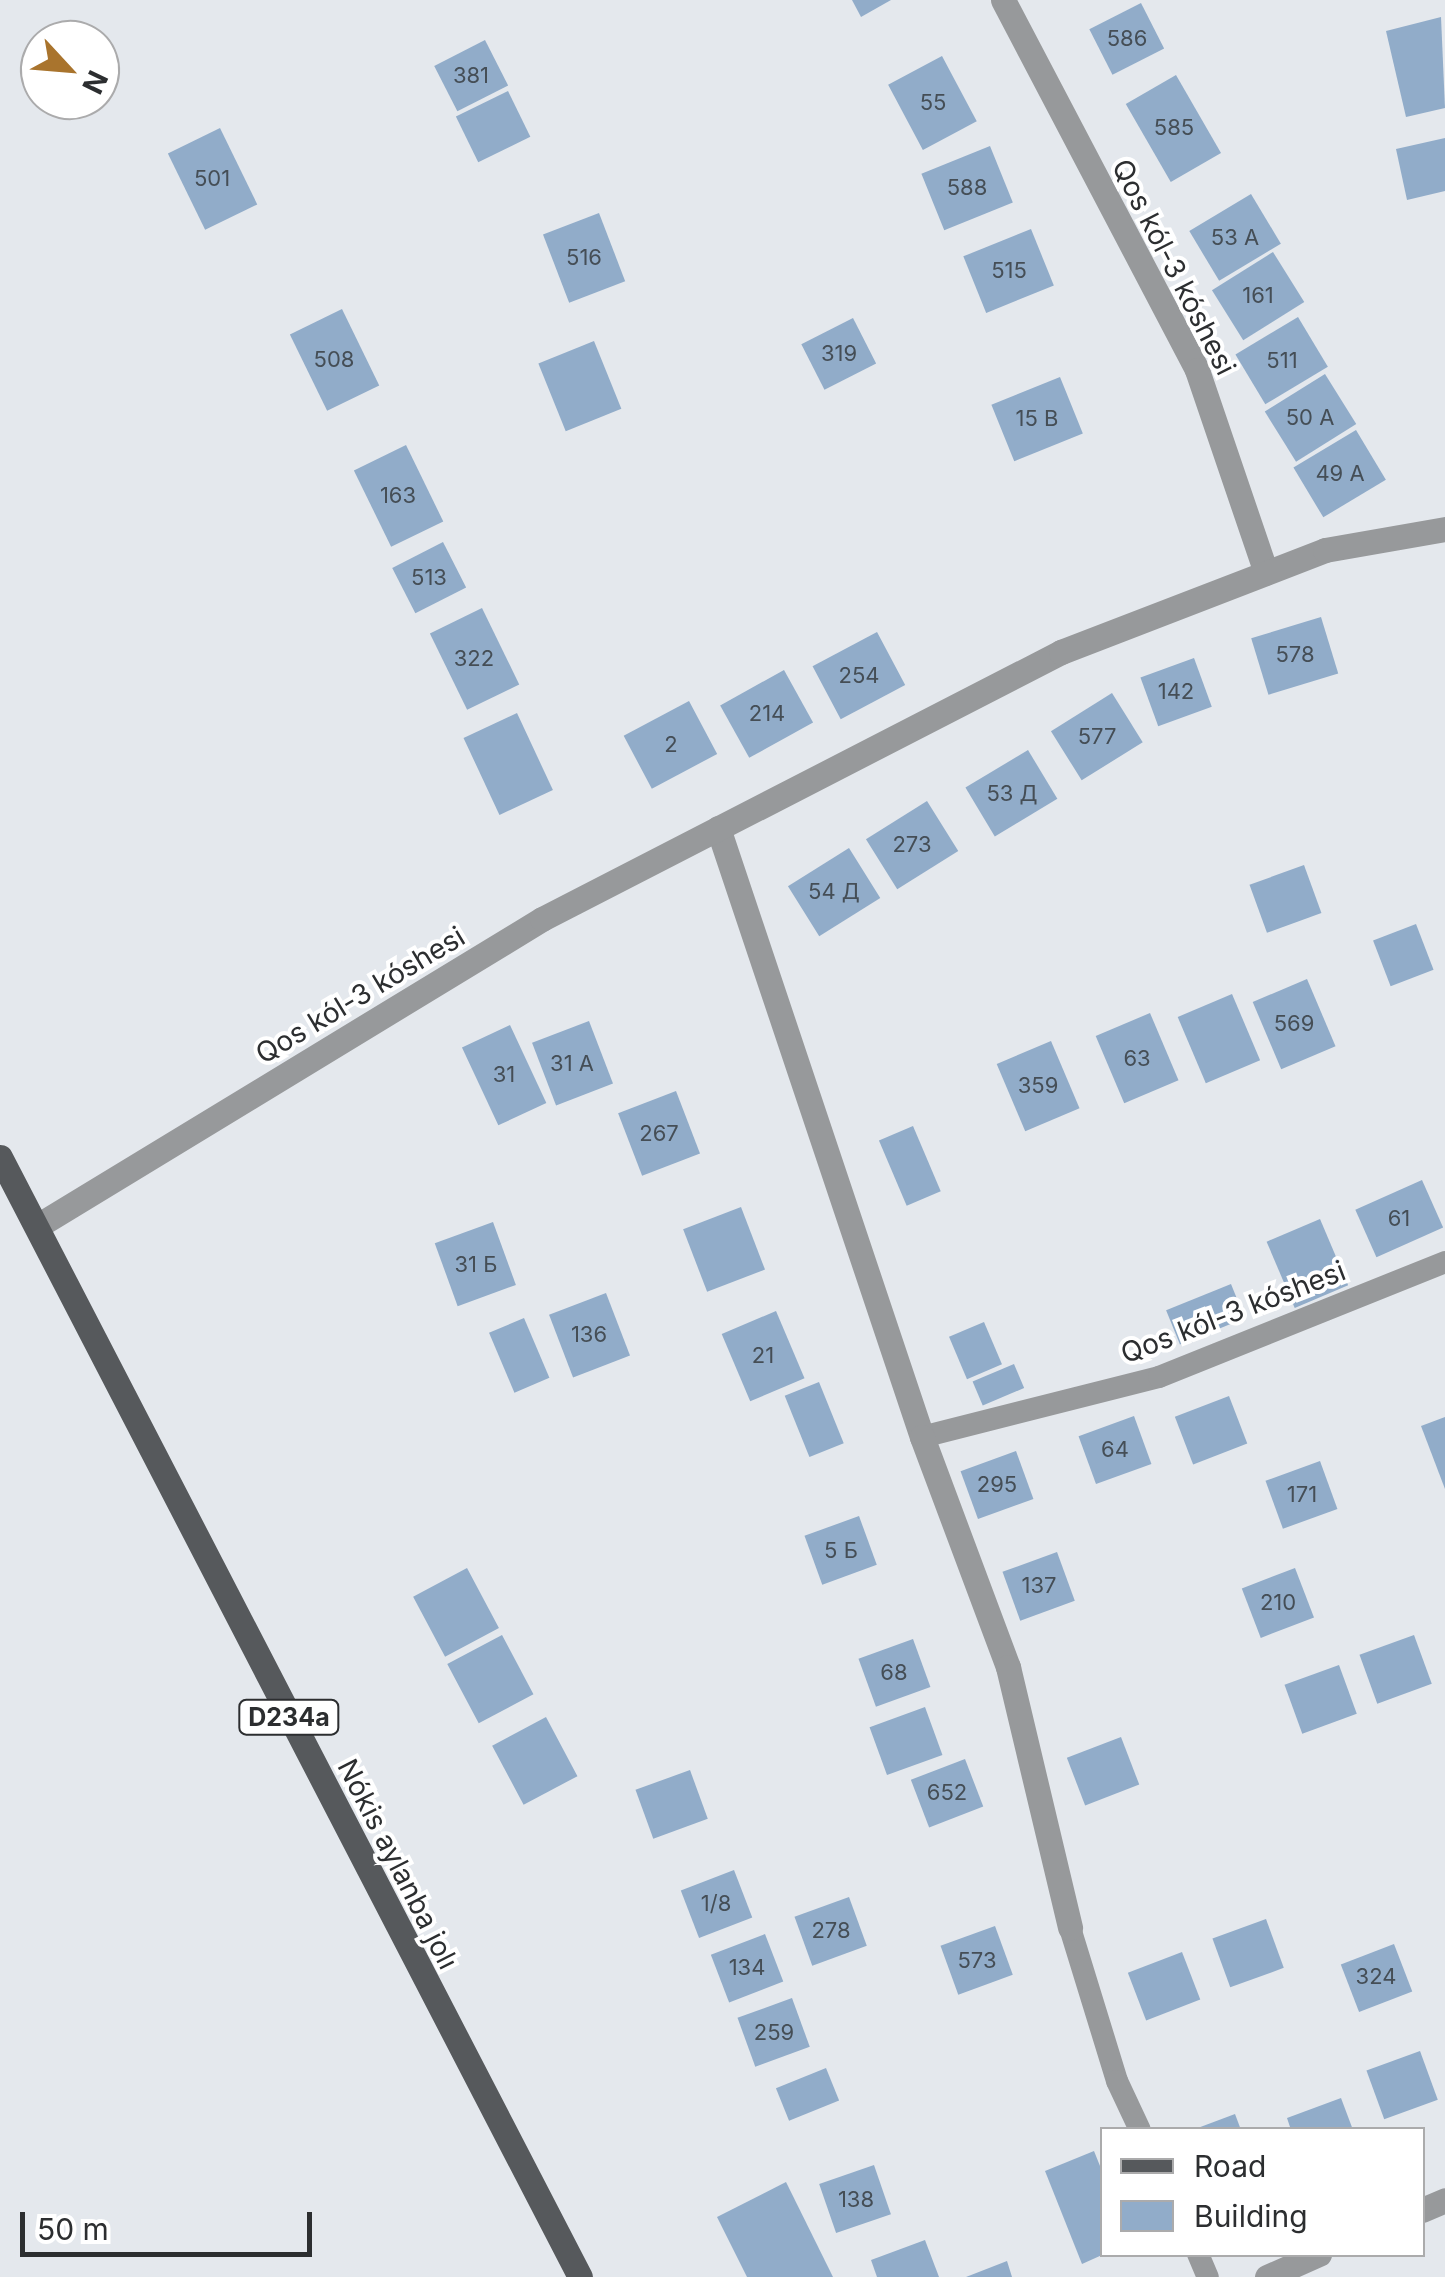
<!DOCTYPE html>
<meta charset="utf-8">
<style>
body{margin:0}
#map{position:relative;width:1445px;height:2277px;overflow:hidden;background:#e4e8ed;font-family:Inter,sans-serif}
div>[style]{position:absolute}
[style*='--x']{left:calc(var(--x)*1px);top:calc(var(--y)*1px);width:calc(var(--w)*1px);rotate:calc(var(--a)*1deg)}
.building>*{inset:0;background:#91acc9;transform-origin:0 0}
.lane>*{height:22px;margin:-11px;padding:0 11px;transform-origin:11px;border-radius:11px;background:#97999b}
.street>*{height:25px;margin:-12.5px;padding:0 12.5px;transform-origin:12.5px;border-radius:12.5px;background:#97999b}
.primary>*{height:25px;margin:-12.5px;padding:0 12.5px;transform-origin:12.5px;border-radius:12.5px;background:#56595c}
span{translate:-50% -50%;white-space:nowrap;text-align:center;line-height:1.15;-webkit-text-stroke:8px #fff;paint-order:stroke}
.number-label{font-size:22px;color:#454e56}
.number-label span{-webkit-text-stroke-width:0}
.shield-label span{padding:2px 8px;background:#fff;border:2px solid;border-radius:8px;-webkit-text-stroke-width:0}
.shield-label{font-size:25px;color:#2c2e30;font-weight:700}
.street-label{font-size:28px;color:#2c2e30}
.legend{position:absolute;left:1100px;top:2127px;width:325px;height:130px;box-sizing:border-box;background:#fff;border:2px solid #ababac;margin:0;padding:12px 18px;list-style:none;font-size:30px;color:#2c2e30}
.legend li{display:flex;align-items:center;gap:20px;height:50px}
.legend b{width:50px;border:2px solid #ababac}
.north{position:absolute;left:20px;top:20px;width:100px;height:100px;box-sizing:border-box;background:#fff;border:2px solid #ababac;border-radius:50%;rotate:116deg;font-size:28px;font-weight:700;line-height:40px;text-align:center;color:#2c2e30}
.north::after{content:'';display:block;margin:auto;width:35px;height:45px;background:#a9742d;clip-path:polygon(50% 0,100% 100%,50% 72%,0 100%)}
.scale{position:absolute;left:20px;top:2212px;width:292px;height:45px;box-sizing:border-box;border:5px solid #2c2e30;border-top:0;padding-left:12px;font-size:30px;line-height:35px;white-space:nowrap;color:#2c2e30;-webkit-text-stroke:8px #fff;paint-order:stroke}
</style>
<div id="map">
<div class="building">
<i style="clip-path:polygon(852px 0,891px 0,861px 17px)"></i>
<i style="left:1141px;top:3px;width:51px;height:58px;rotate:63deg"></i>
<i style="clip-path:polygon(1441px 17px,1445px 108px,1406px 117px,1386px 31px)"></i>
<i style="left:485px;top:40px;width:51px;height:57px;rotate:63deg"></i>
<i style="left:942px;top:56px;width:74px;height:61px;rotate:62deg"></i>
<i style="left:1176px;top:75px;width:90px;height:58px;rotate:60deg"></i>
<i style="left:508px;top:91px;width:51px;height:58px;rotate:64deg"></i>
<i style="left:220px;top:128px;width:85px;height:58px;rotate:64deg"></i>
<i style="clip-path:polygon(1445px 138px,1445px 191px,1407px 200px,1396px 149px)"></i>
<i style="left:990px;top:146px;width:61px;height:74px;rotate:68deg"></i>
<i style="left:1251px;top:194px;width:58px;height:72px;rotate:59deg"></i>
<i style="left:599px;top:213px;width:73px;height:60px;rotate:69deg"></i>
<i style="left:1031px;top:229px;width:61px;height:73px;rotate:68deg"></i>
<i style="left:1273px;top:252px;width:59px;height:72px;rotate:58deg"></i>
<i style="left:342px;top:309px;width:85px;height:58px;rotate:64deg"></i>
<i style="left:1298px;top:317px;width:58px;height:73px;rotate:59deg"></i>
<i style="left:853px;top:318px;width:51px;height:58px;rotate:63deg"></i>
<i style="left:594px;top:341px;width:73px;height:60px;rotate:68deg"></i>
<i style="left:1325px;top:374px;width:59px;height:71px;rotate:58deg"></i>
<i style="left:1060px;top:377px;width:61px;height:74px;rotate:68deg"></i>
<i style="left:1356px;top:430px;width:58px;height:73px;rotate:59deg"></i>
<i style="left:406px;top:445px;width:85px;height:58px;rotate:64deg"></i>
<i style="left:443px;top:542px;width:51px;height:57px;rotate:63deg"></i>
<i style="left:482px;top:608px;width:85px;height:58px;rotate:64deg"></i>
<i style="left:1321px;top:617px;width:59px;height:73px;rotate:73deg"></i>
<i style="left:877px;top:632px;width:60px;height:73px;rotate:62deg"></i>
<i style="left:1194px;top:658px;width:52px;height:57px;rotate:70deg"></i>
<i style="left:784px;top:670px;width:60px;height:73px;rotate:61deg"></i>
<i style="left:1112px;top:693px;width:58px;height:72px;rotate:58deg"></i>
<i style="left:689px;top:701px;width:60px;height:74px;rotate:62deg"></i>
<i style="left:517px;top:713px;width:85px;height:59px;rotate:65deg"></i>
<i style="left:1028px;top:750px;width:57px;height:73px;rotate:59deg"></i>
<i style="left:927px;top:801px;width:59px;height:72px;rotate:58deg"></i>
<i style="left:849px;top:848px;width:59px;height:72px;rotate:58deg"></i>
<i style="left:1304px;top:865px;width:51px;height:58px;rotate:70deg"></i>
<i style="left:1416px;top:924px;width:49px;height:46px;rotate:69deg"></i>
<i style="left:1307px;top:979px;width:73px;height:59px;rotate:67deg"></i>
<i style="left:1232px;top:994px;width:72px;height:59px;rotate:67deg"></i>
<i style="left:1150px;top:1013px;width:73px;height:59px;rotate:67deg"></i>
<i style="left:589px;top:1021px;width:67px;height:61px;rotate:69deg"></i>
<i style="left:510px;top:1025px;width:86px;height:53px;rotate:65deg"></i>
<i style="left:1051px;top:1041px;width:73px;height:59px;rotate:67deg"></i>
<i style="left:676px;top:1091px;width:67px;height:62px;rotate:69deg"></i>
<i style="left:913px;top:1126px;width:71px;height:37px;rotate:67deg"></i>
<i style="left:1422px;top:1180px;width:52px;height:73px;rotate:66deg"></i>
<i style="left:741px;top:1207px;width:67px;height:62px;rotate:69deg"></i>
<i style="left:1320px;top:1219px;width:72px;height:58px;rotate:67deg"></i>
<i style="left:493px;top:1222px;width:67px;height:62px;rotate:70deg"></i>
<i style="left:1231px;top:1284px;width:37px;height:70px;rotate:68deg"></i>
<i style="left:606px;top:1293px;width:67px;height:61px;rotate:69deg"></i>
<i style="left:776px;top:1311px;width:73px;height:59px;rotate:67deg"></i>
<i style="left:524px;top:1318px;width:65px;height:38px;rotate:67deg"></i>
<i style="left:984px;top:1322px;width:46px;height:38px;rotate:67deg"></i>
<i style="left:1014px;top:1364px;width:26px;height:45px;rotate:67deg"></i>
<i style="left:819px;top:1382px;width:66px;height:37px;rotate:68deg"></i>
<i style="left:1229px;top:1396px;width:51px;height:58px;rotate:69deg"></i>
<i style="left:1134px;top:1416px;width:51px;height:59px;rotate:70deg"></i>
<i style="clip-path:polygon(1445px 1417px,1445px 1489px,1421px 1426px)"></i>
<i style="left:1016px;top:1451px;width:51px;height:59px;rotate:70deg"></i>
<i style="left:1320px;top:1461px;width:51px;height:58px;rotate:70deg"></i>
<i style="left:859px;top:1516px;width:52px;height:58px;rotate:70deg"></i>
<i style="left:1057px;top:1552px;width:52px;height:58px;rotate:70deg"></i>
<i style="left:467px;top:1568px;width:68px;height:61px;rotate:62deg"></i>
<i style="left:1295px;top:1568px;width:53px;height:57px;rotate:69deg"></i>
<i style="left:502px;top:1635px;width:67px;height:62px;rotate:62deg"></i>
<i style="left:1414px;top:1635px;width:52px;height:58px;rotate:70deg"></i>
<i style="left:913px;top:1639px;width:51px;height:58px;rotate:70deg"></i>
<i style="left:1339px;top:1665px;width:52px;height:58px;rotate:70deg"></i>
<i style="left:925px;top:1707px;width:51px;height:59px;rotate:70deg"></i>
<i style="left:546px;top:1717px;width:67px;height:61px;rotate:62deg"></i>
<i style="left:1121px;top:1737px;width:51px;height:58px;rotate:69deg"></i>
<i style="left:965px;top:1759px;width:51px;height:58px;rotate:69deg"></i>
<i style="left:690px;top:1770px;width:52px;height:58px;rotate:70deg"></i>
<i style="left:734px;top:1870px;width:51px;height:57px;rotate:69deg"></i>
<i style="left:849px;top:1897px;width:52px;height:58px;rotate:70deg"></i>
<i style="left:1266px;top:1919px;width:52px;height:57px;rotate:70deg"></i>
<i style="left:995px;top:1926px;width:52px;height:58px;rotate:70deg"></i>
<i style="left:765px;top:1934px;width:51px;height:58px;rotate:69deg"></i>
<i style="left:1394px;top:1944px;width:51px;height:57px;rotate:69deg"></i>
<i style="left:1182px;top:1952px;width:51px;height:58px;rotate:69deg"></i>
<i style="left:792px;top:1998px;width:52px;height:58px;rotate:70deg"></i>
<i style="left:1420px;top:2051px;width:52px;height:57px;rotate:70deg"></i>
<i style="left:826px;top:2068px;width:35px;height:54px;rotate:68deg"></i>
<i style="clip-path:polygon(1341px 2098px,1353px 2130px,1291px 2130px,1287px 2118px)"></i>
<i style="clip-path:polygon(1235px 2114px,1241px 2130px,1195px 2130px,1195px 2129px)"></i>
<i style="clip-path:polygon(1094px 2151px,1102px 2171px,1102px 2255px,1082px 2264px,1045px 2171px)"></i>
<i style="left:874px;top:2165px;width:52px;height:58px;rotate:71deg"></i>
<i style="clip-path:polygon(786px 2182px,833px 2277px,747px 2277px,717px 2217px)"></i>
<i style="clip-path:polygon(925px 2240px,939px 2277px,877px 2277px,871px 2260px)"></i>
<i style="clip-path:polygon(1007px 2261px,1012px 2277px,966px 2277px)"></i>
</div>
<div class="lane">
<i style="--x:922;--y:1437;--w:244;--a:-14.2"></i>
<i style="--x:1159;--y:1377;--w:308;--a:-21.9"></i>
<i style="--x:1070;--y:1928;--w:160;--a:72.9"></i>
<i style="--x:1117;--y:2081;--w:54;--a:64.9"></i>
<i style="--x:1198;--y:2254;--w:25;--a:67"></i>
</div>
<div class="street">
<i style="--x:1003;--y:0;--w:418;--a:62.3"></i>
<i style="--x:1197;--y:370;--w:214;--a:71.2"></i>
<i style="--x:718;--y:828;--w:642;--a:71.48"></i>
<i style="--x:922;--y:1437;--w:246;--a:69.5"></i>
<i style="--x:1008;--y:1667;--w:268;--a:76.6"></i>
<i style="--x:39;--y:1225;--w:589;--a:-31.31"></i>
<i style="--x:542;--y:919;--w:584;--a:-27.22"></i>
<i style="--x:1061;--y:652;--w:283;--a:-21.1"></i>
<i style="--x:1325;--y:550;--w:122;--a:-9.9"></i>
<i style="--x:1422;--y:2210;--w:25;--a:-23"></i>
<i style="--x:1267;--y:2277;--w:57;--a:-23.9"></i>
</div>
<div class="primary">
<i style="--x:0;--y:1157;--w:1261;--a:62.62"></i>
</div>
<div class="number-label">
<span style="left:1127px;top:39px">586</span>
<span style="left:471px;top:76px">381</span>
<span style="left:933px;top:103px">55</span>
<span style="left:1174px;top:128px">585</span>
<span style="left:212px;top:179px">501</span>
<span style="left:967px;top:188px">588</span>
<span style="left:1235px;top:238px">53 А</span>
<span style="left:584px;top:258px">516</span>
<span style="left:1009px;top:271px">515</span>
<span style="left:1258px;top:296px">161</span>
<span style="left:839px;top:354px">319</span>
<span style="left:334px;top:360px">508</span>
<span style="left:1282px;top:361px">511</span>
<span style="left:1310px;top:418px">50 А</span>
<span style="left:1037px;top:419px">15 В</span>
<span style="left:1340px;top:474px">49 А</span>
<span style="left:398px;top:496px">163</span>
<span style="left:429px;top:578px">513</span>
<span style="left:1295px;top:655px">578</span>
<span style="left:474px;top:659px">322</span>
<span style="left:859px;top:676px">254</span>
<span style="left:1176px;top:692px">142</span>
<span style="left:767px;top:714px">214</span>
<span style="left:1097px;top:737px">577</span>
<span style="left:671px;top:745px">2</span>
<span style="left:1012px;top:794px">53 Д</span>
<span style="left:912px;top:845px">273</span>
<span style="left:834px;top:892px">54 Д</span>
<span style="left:1294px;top:1024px">569</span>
<span style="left:1137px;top:1059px">63</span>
<span style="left:572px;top:1064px">31 А</span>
<span style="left:504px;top:1075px">31</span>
<span style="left:1038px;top:1086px">359</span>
<span style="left:659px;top:1134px">267</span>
<span style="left:1399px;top:1219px">61</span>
<span style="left:476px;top:1265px">31 Б</span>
<span style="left:589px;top:1335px">136</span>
<span style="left:763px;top:1356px">21</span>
<span style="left:1115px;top:1450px">64</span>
<span style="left:997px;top:1485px">295</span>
<span style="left:1302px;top:1495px">171</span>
<span style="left:841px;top:1551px">5 Б</span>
<span style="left:1039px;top:1586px">137</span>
<span style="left:1278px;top:1603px">210</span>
<span style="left:894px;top:1673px">68</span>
<span style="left:947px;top:1793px">652</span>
<span style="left:716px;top:1904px">1/8</span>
<span style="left:831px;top:1931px">278</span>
<span style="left:977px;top:1961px">573</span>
<span style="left:747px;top:1968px">134</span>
<span style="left:1376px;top:1977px">324</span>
<span style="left:774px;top:2033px">259</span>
<span style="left:856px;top:2200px">138</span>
</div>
<div class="shield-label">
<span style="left:289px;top:1717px">D234a</span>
</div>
<div class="street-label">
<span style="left:1174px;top:267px;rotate:63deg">Qos kól-3 kóshesi</span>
<span style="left:360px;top:995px;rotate:-31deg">Qos kól-3 kóshesi</span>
<span style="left:1233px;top:1312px;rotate:-21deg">Qos kól-3 kóshesi</span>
<span style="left:398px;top:1864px;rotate:63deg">Nókis aylanba jolı</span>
</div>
<ul class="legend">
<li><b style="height:12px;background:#56595c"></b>Road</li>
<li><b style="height:28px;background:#91acc9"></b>Building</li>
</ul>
<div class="north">N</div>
<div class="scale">50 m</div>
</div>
